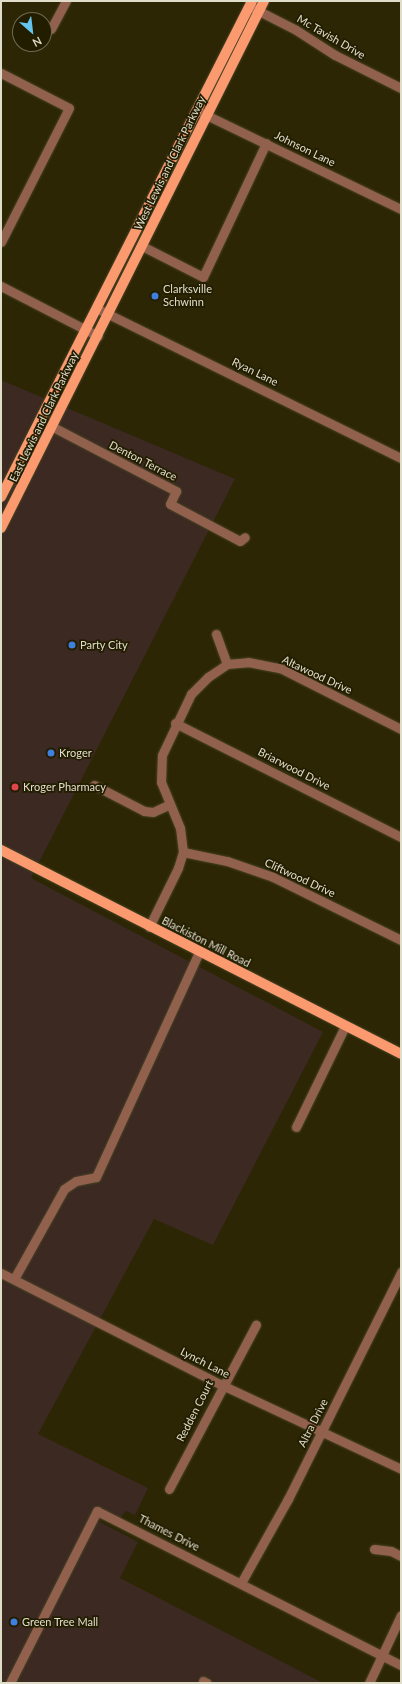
<!DOCTYPE html>
<style>
body{margin:0}
#map{position:relative;width:402px;height:1684px;overflow:hidden;background:#2c2605;font-family:Lato,sans-serif}
div>[style]{position:absolute}
[style*='--x']{left:calc(var(--x)*1px);top:calc(var(--y)*1px);width:calc(var(--w)*1px);rotate:calc(var(--a)*1deg)}
.commercial>*{inset:0;background:#3b2922}
.roads{filter:drop-shadow(0 0 1px #494325) drop-shadow(0 0 1px #494325)}
.minor>*{height:9px;margin:-4.5px;padding:0 4.5px;transform-origin:4.5px;border-radius:4.5px;background:#91614d}
.major>*{height:10px;margin:-5px;padding:0 5px;transform-origin:5px;border-radius:5px;background:#fc9a6f}
.dots>*{width:11px;height:11px;translate:-50% -50%;box-sizing:border-box;border:2px solid #231d00;border-radius:50%}
span{translate:-50% -50%;white-space:nowrap;text-align:center;line-height:1.15;-webkit-text-stroke:3.5px #231d00;paint-order:stroke}
.street-label{font-size:11px;color:#e0ddcb}
.poi-label{font-size:11px;color:#e0ddcb}
.left{translate:0 -50%;text-align:left}
.frame{position:absolute;inset:0;border:2px solid #e0ddcb;pointer-events:none}
.north{position:absolute;left:12px;top:12px;width:40px;height:40px;box-sizing:border-box;background:#231d00;border:1px solid #6f6a51;border-radius:50%;rotate:152deg;font-size:11px;font-weight:700;line-height:16px;text-align:center;color:#e0ddcb}
.north::after{content:'';display:block;margin:auto;width:14px;height:18px;background:#65c5ef;clip-path:polygon(50% 0,100% 100%,50% 72%,0 100%)}
</style>
<div id="map">
<div class="commercial">
<i style="clip-path:polygon(1px 380px,235px 479px,31px 878px,323px 1032px,213px 1245px,154px 1219px,38px 1434px,148px 1488px,135px 1515px,126px 1511px,121px 1517px,98px 1521px,138px 1542px,120px 1578px,323px 1683px,1px 1683px)"></i>
</div>
<div class="roads">
<div class="minor">
<i style="--x:253;--y:8;--w:48;--a:27.1"></i>
<i style="--x:296;--y:30;--w:46;--a:32.7"></i>
<i style="--x:335;--y:55;--w:74;--a:26.6"></i>
<i style="--x:51;--y:29;--w:32;--a:-62"></i>
<i style="--x:1;--y:73;--w:76;--a:27.2"></i>
<i style="--x:69;--y:108;--w:150;--a:116.9"></i>
<i style="--x:200;--y:112;--w:223;--a:25.8"></i>
<i style="--x:142;--y:246;--w:68;--a:26.9"></i>
<i style="--x:203;--y:277;--w:148;--a:-64.8"></i>
<i style="--x:1;--y:286;--w:109;--a:27.3"></i>
<i style="--x:98;--y:309;--w:338;--a:26.2"></i>
<i style="--x:53;--y:427;--w:139;--a:27.5"></i>
<i style="--x:176;--y:491;--w:14;--a:115"></i>
<i style="--x:170;--y:504;--w:79;--a:27.9"></i>
<i style="--x:240;--y:541;--w:6;--a:-39"></i>
<i style="--x:216;--y:634;--w:32;--a:70"></i>
<i style="--x:175;--y:723;--w:253;--a:26.8"></i>
<i style="--x:94;--y:785;--w:56;--a:27.5"></i>
<i style="--x:144;--y:811;--w:9;--a:6"></i>
<i style="--x:153;--y:812;--w:17;--a:-25"></i>
<i style="--x:183;--y:852;--w:45;--a:11.6"></i>
<i style="--x:227;--y:861;--w:49;--a:19.2"></i>
<i style="--x:273;--y:877;--w:143;--a:26.2"></i>
<i style="--x:149;--y:927;--w:66;--a:-63.8"></i>
<i style="--x:178;--y:868;--w:17;--a:-73"></i>
<i style="--x:183;--y:852;--w:24;--a:-97"></i>
<i style="--x:180;--y:828;--w:50;--a:-112.4"></i>
<i style="--x:161;--y:782;--w:27;--a:-88"></i>
<i style="--x:162;--y:755;--w:68;--a:-64.6"></i>
<i style="--x:191;--y:694;--w:24;--a:-45"></i>
<i style="--x:208;--y:677;--w:23;--a:-34"></i>
<i style="--x:227;--y:664;--w:21;--a:-5"></i>
<i style="--x:248;--y:662;--w:33;--a:11"></i>
<i style="--x:280;--y:668;--w:136;--a:26.8"></i>
<i style="--x:296;--y:1127;--w:112;--a:-64.1"></i>
<i style="--x:1;--y:1273;--w:248;--a:26.9"></i>
<i style="--x:222;--y:1385;--w:198;--a:25.1"></i>
<i style="--x:14;--y:1279;--w:103;--a:-60.9"></i>
<i style="--x:64;--y:1189;--w:14;--a:-34"></i>
<i style="--x:76;--y:1181;--w:20;--a:-11"></i>
<i style="--x:96;--y:1177;--w:247;--a:-65.4"></i>
<i style="--x:169;--y:1489;--w:186;--a:-62.1"></i>
<i style="--x:374;--y:1549;--w:17;--a:7"></i>
<i style="--x:391;--y:1551;--w:11;--a:27"></i>
<i style="--x:241;--y:1583;--w:96;--a:-60.8"></i>
<i style="--x:288;--y:1499;--w:254;--a:-63.5"></i>
<i style="--x:203;--y:1681;--w:4;--a:27"></i>
<i style="--x:10;--y:1683;--w:193;--a:-63.2"></i>
<i style="--x:97;--y:1511;--w:341;--a:26.9"></i>
<i style="--x:369;--y:1683;--w:75;--a:-64.8"></i>
</div>
<div class="major">
<i style="--x:1;--y:497;--w:556;--a:-63.16"></i>
<i style="--x:1;--y:528;--w:589;--a:-63.48"></i>
<i style="--x:1;--y:850;--w:449;--a:27"></i>
</div>
</div>
<div class="dots">
<i style="left:155px;top:296px;background:#3f7fe0"></i>
<i style="left:72px;top:645px;background:#3f7fe0"></i>
<i style="left:51px;top:753px;background:#3f7fe0"></i>
<i style="left:15px;top:787px;background:#e0444e"></i>
<i style="left:14px;top:1622px;background:#3f7fe0"></i>
</div>
<div class="street-label">
<span style="left:331px;top:37px;rotate:30deg">Mc Tavish Drive</span>
<span style="left:305px;top:149px;rotate:26deg">Johnson Lane</span>
<span style="left:170px;top:163px;rotate:-64deg">West Lewis and Clark Parkway</span>
<span style="left:255px;top:372px;rotate:26deg">Ryan Lane</span>
<span style="left:44px;top:417px;rotate:-64deg">East Lewis and Clark Parkway</span>
<span style="left:143px;top:461px;rotate:27deg">Denton Terrace</span>
<span style="left:317px;top:675px;rotate:25deg">Altawood Drive</span>
<span style="left:294px;top:769px;rotate:27deg">Briarwood Drive</span>
<span style="left:300px;top:878px;rotate:25deg">Cliftwood Drive</span>
<span style="left:206px;top:942px;rotate:27deg">Blackiston Mill Road</span>
<span style="left:205px;top:1363px;rotate:27deg">Lynch Lane</span>
<span style="left:195px;top:1411px;rotate:-63deg">Redden Court</span>
<span style="left:313px;top:1423px;rotate:-63deg">Altra Drive</span>
<span style="left:169px;top:1533px;rotate:27deg">Thames Drive</span>
</div>
<div class="poi-label">
<span class="left" style="left:163px;top:296px">Clarksville<br>Schwinn</span>
<span class="left" style="left:80px;top:645px">Party City</span>
<span class="left" style="left:59px;top:753px">Kroger</span>
<span class="left" style="left:23px;top:787px">Kroger Pharmacy</span>
<span class="left" style="left:22px;top:1622px">Green Tree Mall</span>
</div>
<div class="frame"></div>
<div class="north">N</div>
</div>
